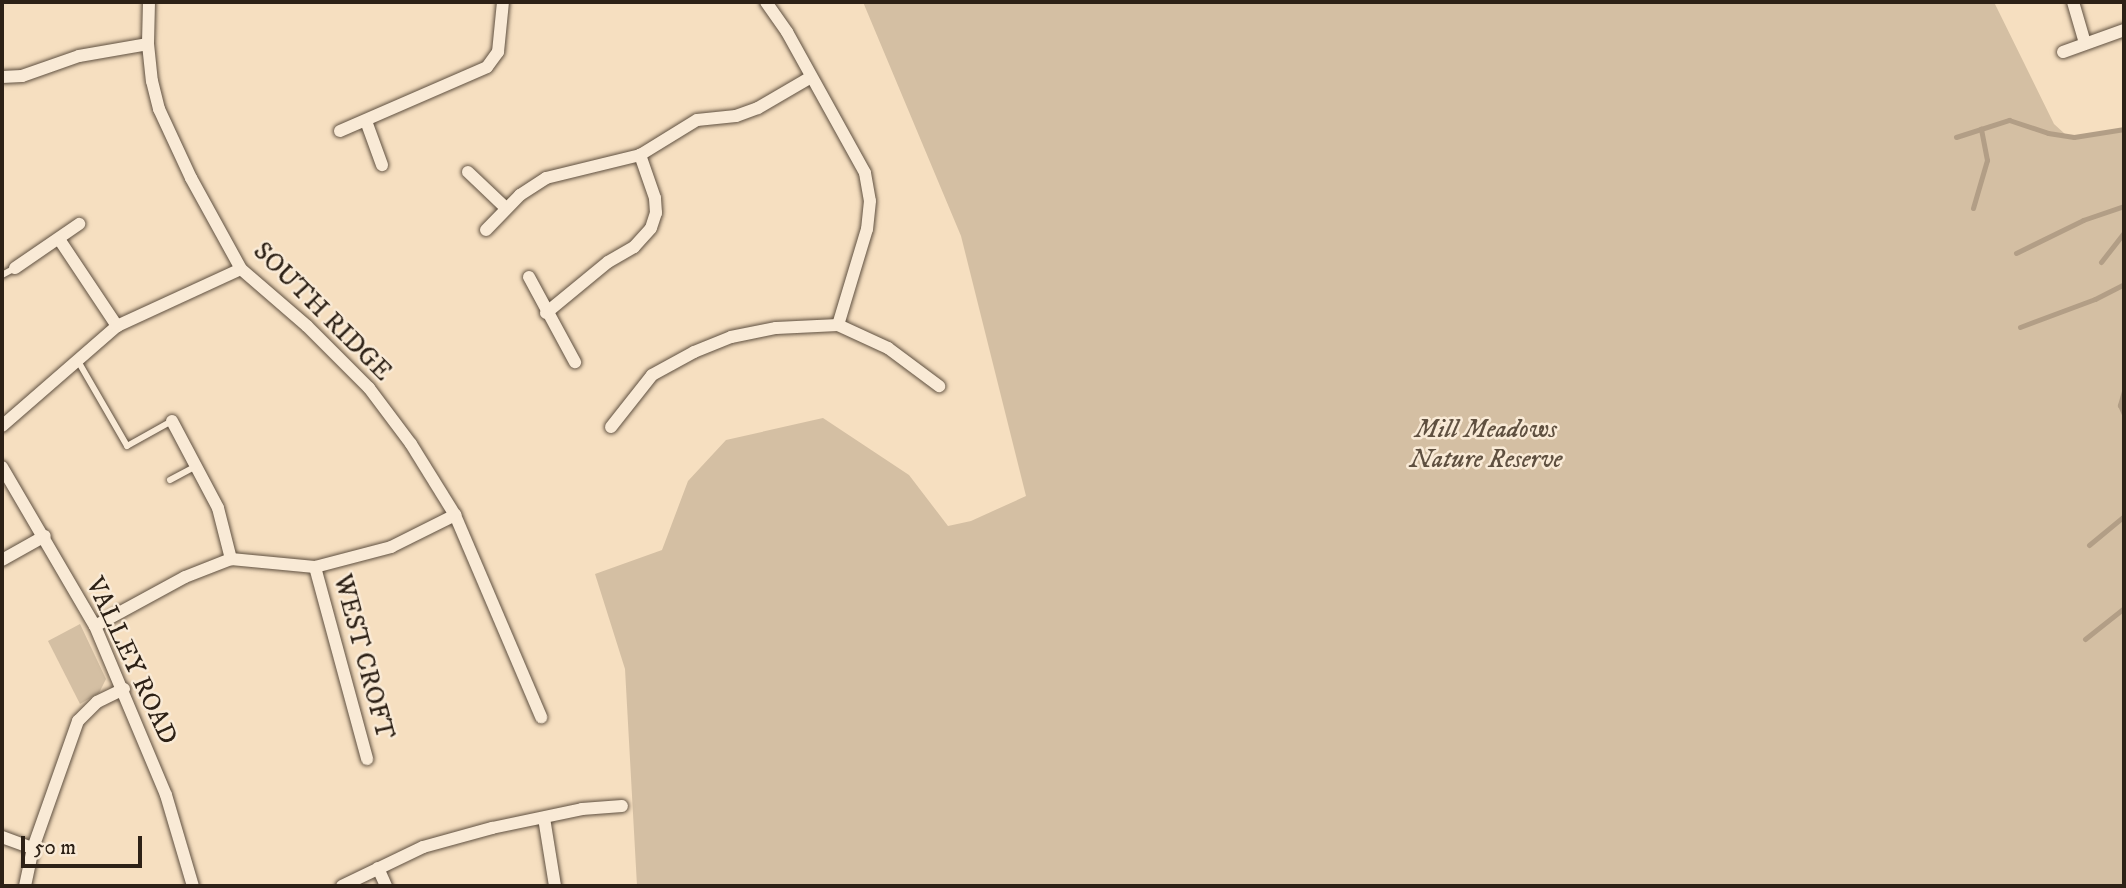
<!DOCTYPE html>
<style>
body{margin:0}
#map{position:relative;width:2126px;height:888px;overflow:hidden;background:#f6dfc0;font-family:"IM FELL DW Pica",serif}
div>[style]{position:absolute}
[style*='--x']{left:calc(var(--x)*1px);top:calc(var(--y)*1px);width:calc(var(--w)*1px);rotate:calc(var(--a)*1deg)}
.green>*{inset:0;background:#d4bfa3}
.stream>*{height:5px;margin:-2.5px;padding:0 2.5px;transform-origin:2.5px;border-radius:2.5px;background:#b29e86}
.roads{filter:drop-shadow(0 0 2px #5f5040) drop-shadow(0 0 2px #5f5040)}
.lane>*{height:6px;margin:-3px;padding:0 3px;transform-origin:3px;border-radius:3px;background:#f9ead6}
.street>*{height:12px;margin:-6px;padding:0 6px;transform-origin:6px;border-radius:6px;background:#f9ead6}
span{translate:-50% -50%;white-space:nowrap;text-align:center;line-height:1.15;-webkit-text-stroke:5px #f9ead6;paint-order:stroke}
.street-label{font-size:26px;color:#2d2116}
.park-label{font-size:26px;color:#5f5040;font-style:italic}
.frame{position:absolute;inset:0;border:4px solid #2d2116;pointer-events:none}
.scale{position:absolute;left:21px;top:836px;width:121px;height:32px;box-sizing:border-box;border:4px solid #2d2116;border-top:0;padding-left:9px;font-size:21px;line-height:24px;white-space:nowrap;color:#2d2116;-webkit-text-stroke:5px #f9ead6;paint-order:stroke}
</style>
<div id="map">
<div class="green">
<i style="clip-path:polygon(863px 2px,1994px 2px,2054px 124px,2065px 134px,2074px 137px,2124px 129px,2124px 886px,637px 886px,625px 669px,595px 574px,662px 550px,688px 481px,726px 440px,823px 418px,909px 475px,948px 526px,971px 521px,1026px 496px,961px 236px)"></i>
<i style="clip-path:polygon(80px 624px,106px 679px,99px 693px,80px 704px,48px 641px)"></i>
</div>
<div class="stream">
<i style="--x:1956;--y:137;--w:56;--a:-17.8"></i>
<i style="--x:2009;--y:120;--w:41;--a:18.4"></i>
<i style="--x:2048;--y:133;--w:26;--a:9"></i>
<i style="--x:2074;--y:137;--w:51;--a:-9.1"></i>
<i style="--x:1973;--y:208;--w:50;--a:-73.7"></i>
<i style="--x:1987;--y:160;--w:32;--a:-101"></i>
<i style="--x:2016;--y:253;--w:75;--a:-26.2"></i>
<i style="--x:2083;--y:220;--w:43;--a:-18.9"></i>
<i style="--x:2101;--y:262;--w:37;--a:-52"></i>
<i style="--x:2020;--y:327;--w:80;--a:-20.5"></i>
<i style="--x:2095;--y:299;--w:33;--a:-27"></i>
<i style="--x:2124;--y:391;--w:15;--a:106"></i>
<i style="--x:2120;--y:405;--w:10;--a:66"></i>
<i style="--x:2089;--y:545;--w:45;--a:-39.6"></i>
<i style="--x:2085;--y:639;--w:50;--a:-38.5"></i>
</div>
<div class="roads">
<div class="lane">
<i style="--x:2;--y:275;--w:15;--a:-28"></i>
<i style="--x:78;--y:361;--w:98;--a:60"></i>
<i style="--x:127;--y:446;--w:51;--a:-29.1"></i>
<i style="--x:170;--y:480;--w:30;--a:-28"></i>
</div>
<div class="street">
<i style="--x:149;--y:2;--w:42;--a:91.4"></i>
<i style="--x:148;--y:44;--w:37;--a:84"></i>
<i style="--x:152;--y:81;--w:29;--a:76"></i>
<i style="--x:159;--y:109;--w:76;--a:65.1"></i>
<i style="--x:191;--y:178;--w:104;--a:61.2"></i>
<i style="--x:241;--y:269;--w:87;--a:40.8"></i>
<i style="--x:307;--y:326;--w:88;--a:45"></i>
<i style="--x:369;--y:388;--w:70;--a:53.1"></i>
<i style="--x:411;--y:444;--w:84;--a:58.2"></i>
<i style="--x:455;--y:515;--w:220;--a:66.9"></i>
<i style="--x:766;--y:2;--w:37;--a:55"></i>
<i style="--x:787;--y:32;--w:161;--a:61"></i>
<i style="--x:865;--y:173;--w:28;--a:80"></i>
<i style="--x:870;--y:201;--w:28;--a:96"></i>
<i style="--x:867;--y:229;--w:100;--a:106.8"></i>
<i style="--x:2073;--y:2;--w:43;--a:73.7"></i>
<i style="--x:2063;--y:52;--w:65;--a:-19.8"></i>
<i style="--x:2;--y:77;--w:20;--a:-3"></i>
<i style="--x:22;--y:76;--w:60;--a:-19.3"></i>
<i style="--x:79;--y:56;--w:70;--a:-9.9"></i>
<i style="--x:366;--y:121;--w:47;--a:70"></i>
<i style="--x:340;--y:131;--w:160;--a:-23.5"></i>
<i style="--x:487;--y:67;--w:19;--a:-54"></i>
<i style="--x:498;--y:52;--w:50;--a:-84.3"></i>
<i style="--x:468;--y:172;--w:52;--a:43.5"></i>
<i style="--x:486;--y:230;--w:49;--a:-45.8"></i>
<i style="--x:520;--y:195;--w:31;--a:-33"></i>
<i style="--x:546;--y:178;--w:97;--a:-13.7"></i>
<i style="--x:640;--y:155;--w:67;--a:-31.6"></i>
<i style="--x:697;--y:120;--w:39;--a:-6"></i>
<i style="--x:736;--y:116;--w:23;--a:-20"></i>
<i style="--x:758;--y:108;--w:61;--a:-30.3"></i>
<i style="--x:59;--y:239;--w:105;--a:56.3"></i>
<i style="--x:15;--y:268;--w:78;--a:-34.5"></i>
<i style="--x:529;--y:277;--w:97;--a:61.6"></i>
<i style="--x:546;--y:313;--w:80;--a:-39.4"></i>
<i style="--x:608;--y:262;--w:30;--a:-30"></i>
<i style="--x:634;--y:247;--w:25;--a:-48"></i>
<i style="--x:651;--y:228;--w:16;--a:-72"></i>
<i style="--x:656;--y:213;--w:15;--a:-94"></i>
<i style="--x:655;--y:198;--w:46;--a:-109.2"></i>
<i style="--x:172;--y:421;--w:98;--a:62.1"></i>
<i style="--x:218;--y:508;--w:53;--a:75.7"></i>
<i style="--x:2;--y:426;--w:152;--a:-41"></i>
<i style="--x:117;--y:326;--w:136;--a:-24.7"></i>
<i style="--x:611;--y:427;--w:66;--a:-51.7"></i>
<i style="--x:652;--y:375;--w:48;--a:-28.7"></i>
<i style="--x:694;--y:352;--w:40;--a:-22"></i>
<i style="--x:731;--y:337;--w:46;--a:-11.3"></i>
<i style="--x:776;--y:328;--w:62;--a:-2.8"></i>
<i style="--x:838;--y:325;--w:55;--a:24.7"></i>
<i style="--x:888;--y:348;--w:64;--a:36.7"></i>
<i style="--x:2;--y:467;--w:184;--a:59.7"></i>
<i style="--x:95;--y:626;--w:183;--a:67.2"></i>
<i style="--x:166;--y:795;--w:95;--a:73.5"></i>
<i style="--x:2;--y:560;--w:49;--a:-29.2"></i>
<i style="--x:315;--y:567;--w:199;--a:74.8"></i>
<i style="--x:95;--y:626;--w:102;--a:-28.6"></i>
<i style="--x:185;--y:577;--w:49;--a:-21.4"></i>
<i style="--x:231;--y:559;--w:84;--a:5.4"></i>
<i style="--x:315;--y:567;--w:79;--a:-14.7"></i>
<i style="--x:391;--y:547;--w:72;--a:-26.6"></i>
<i style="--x:544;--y:818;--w:69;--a:80.8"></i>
<i style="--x:2;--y:837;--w:33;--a:20"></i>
<i style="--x:378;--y:868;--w:20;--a:66"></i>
<i style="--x:25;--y:886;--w:39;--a:-78"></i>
<i style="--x:33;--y:848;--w:135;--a:-70.5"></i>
<i style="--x:78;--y:721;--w:27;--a:-45"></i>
<i style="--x:97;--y:702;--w:30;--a:-26"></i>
<i style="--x:342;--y:886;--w:90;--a:-25.7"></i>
<i style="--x:423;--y:847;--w:72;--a:-15.4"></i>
<i style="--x:492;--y:828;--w:92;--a:-11.9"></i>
<i style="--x:582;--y:809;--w:40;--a:-4.3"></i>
</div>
</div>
<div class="street-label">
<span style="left:322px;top:312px;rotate:45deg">SOUTH RIDGE</span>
<span style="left:363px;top:657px;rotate:75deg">WEST CROFT</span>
<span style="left:131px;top:661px;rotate:65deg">VALLEY ROAD</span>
</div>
<div class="park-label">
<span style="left:1486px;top:445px">Mill Meadows<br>Nature Reserve</span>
</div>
<div class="frame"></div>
<div class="scale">50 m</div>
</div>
